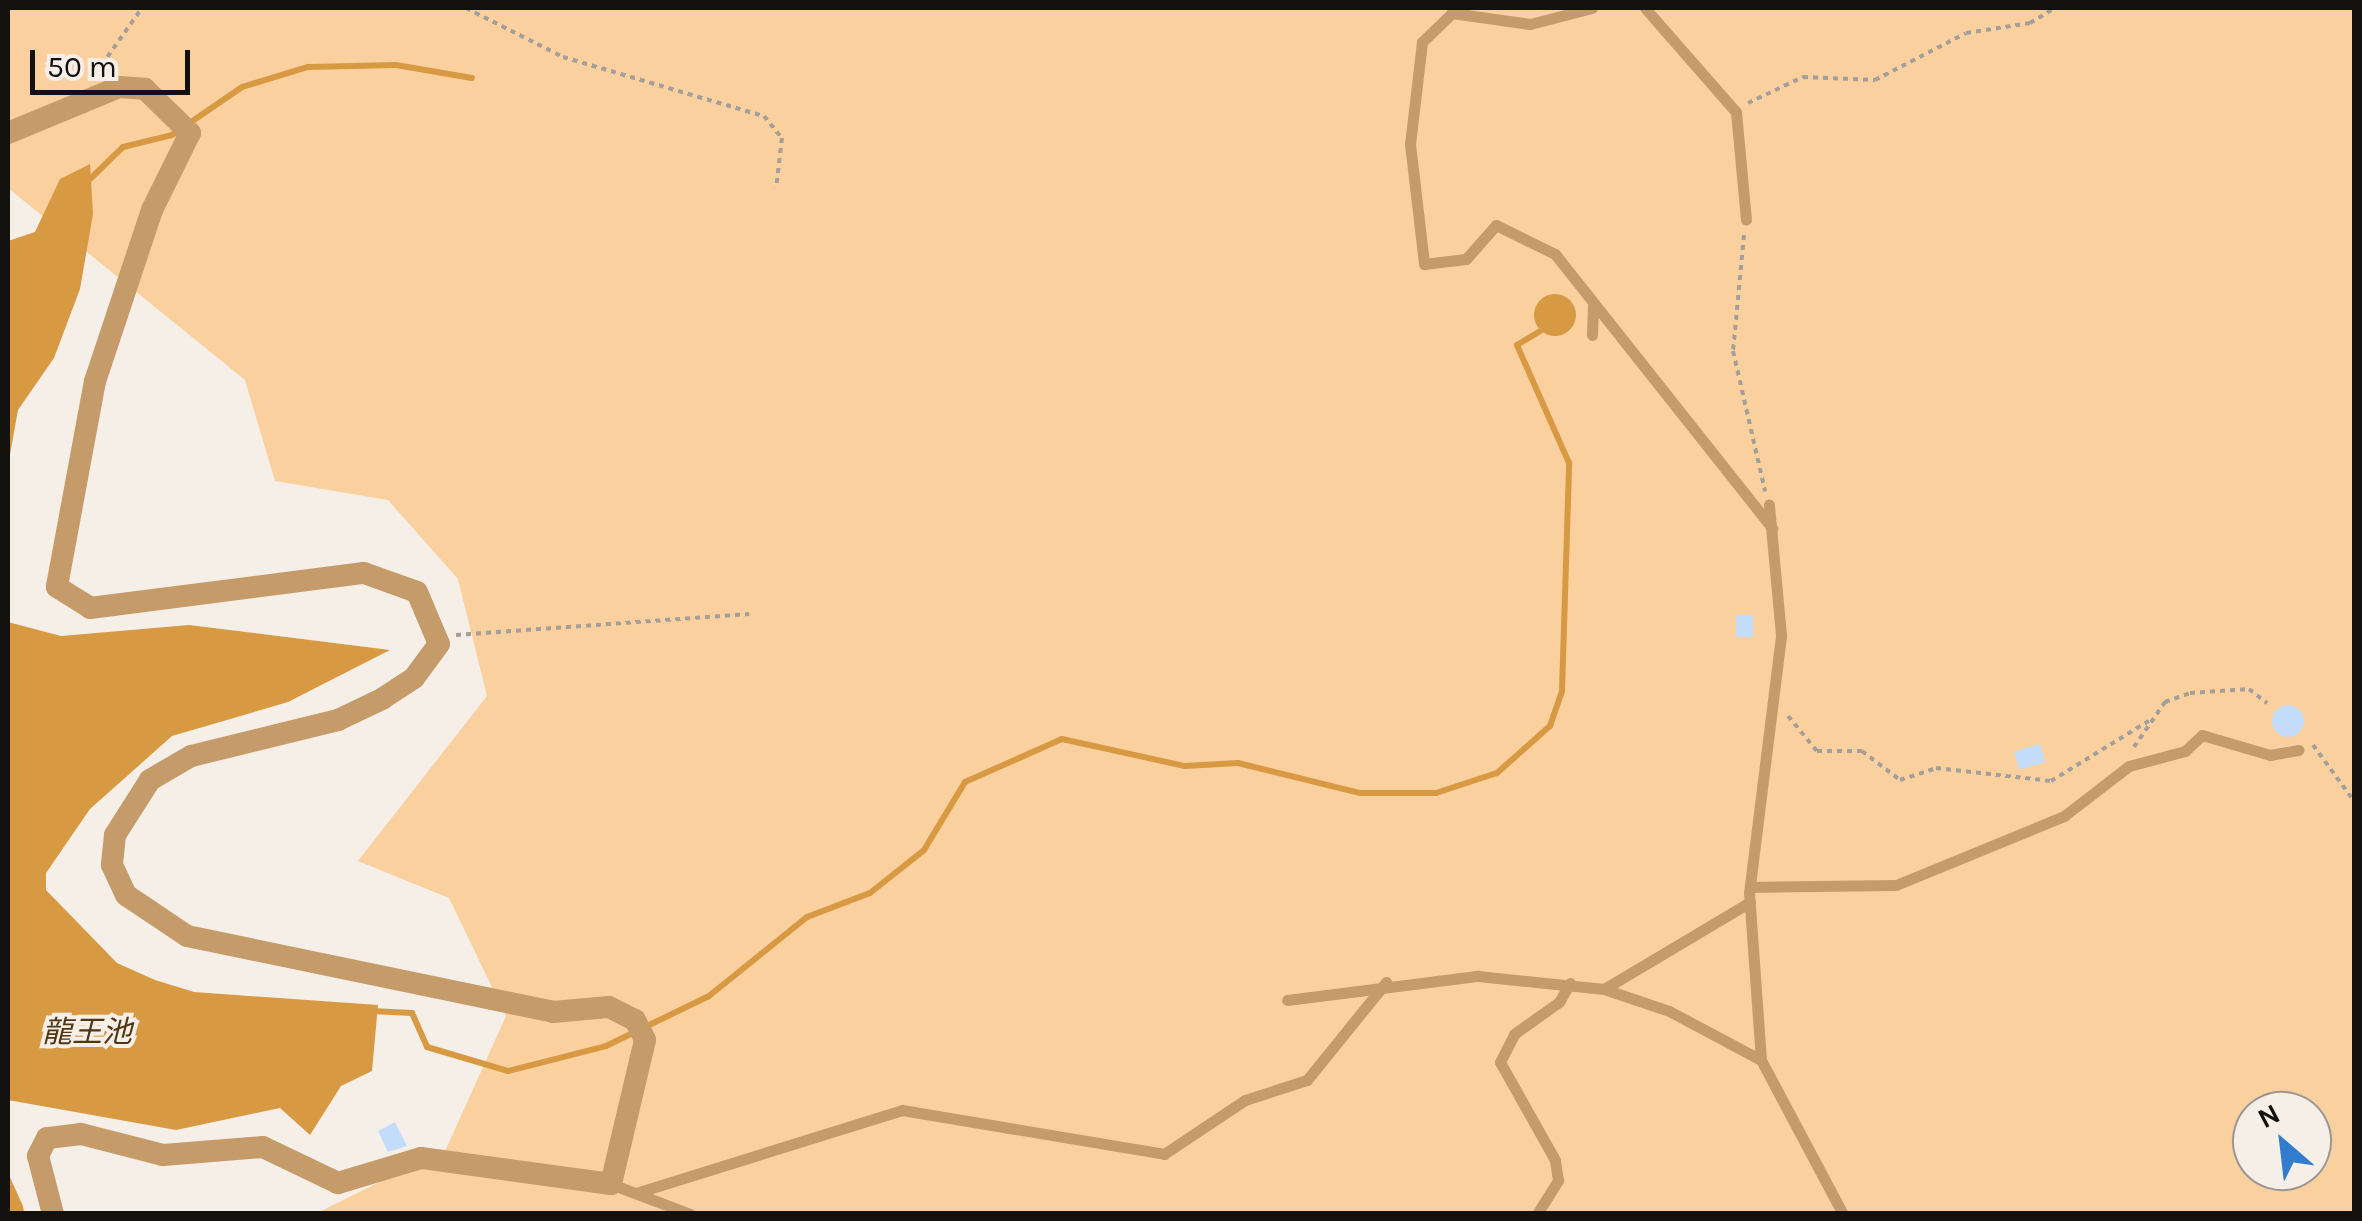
<!DOCTYPE html>
<meta charset="utf-8">
<style>
body{margin:0}
#map{position:relative;width:2362px;height:1221px;overflow:hidden;background:#f5efe8;font-family:Karla,"Noto Sans JP",sans-serif}
div>[style]{position:absolute}
[style*='--x']{left:calc(var(--x)*1px);top:calc(var(--y)*1px);width:calc(var(--w)*1px);rotate:calc(var(--a)*1deg)}
.green>*{inset:0;background:#fad09e}
.water>*{inset:0;background:#d89943}
.round{border-radius:50%}
.stream>*{height:6px;margin:-3px;padding:0 3px;transform-origin:3px;border-radius:3px;background:#d89943}
.building>*{inset:0;background:#c2dcfa;transform-origin:0 0}
.path>*{height:4px;margin-top:-2px;transform-origin:0;background:repeating-linear-gradient(90deg,#a49f9a 0 5px,transparent 0 10px)}
.service>*{height:11px;margin:-5.5px;padding:0 5.5px;transform-origin:5.5px;border-radius:5.5px;background:#c59c69}
.minor>*{height:22px;margin:-11px;padding:0 11px;transform-origin:11px;border-radius:11px;background:#c59c69}
span{translate:-50% -50%;white-space:nowrap;text-align:center;line-height:1.15;-webkit-text-stroke:8px #f5efe8;paint-order:stroke}
.water-label{font-size:30px;color:#503612;font-style:italic}
.frame{position:absolute;inset:0;border:10px solid #13110e;pointer-events:none}
.north{position:absolute;left:2232px;top:1091px;width:100px;height:100px;box-sizing:border-box;background:#f5efe8;border:2px solid #9b9691;border-radius:50%;rotate:332deg;font-size:28px;font-weight:700;line-height:40px;text-align:center;color:#13110e}
.north::after{content:'';display:block;margin:auto;width:35px;height:45px;background:#317ccd;clip-path:polygon(50% 0,100% 100%,50% 72%,0 100%)}
.scale{position:absolute;left:30px;top:50px;width:160px;height:45px;box-sizing:border-box;border:5px solid #13110e;border-top:0;padding-left:12px;font-size:30px;line-height:35px;white-space:nowrap;color:#13110e;-webkit-text-stroke:8px #f5efe8;paint-order:stroke}
</style>
<div id="map">
<div class="green">
<i style="clip-path:polygon(evenodd,8px 8px,2354px 8px,2354px 1213px,317px 1213px,446px 1149px,506px 1016px,449px 898px,358px 861px,487px 696px,458px 579px,388px 500px,275px 481px,245px 380px,8px 188px,8px 8px,2252px 1111px,2312px 1111px,2312px 1171px,2252px 1171px,2252px 1111px)"></i>
</div>
<div class="water">
<i style="clip-path:polygon(90px 164px,93px 214px,80px 289px,54px 358px,18px 410px,8px 466px,8px 241px,35px 232px,60px 179px)"></i>
<i class="round" style="left:1534px;top:294px;width:42px;height:42px"></i>
<i style="clip-path:polygon(8px 622px,61px 636px,189px 625px,390px 650px,288px 702px,172px 736px,90px 809px,46px 873px,46px 890px,117px 963px,155px 980px,194px 992px,378px 1005px,372px 1071px,341px 1086px,310px 1135px,280px 1108px,176px 1130px,8px 1100px)"></i>
<i style="clip-path:polygon(8px 1173px,23px 1206px,24px 1213px,8px 1213px)"></i>
</div>
<div class="stream">
<i style="--x:87;--y:182;--w:50;--a:-44.2"></i>
<i style="--x:123;--y:147;--w:50;--a:-13.8"></i>
<i style="--x:172;--y:135;--w:85;--a:-34.4"></i>
<i style="--x:242;--y:87;--w:69;--a:-16.9"></i>
<i style="--x:308;--y:67;--w:88;--a:-1.3"></i>
<i style="--x:396;--y:65;--w:77;--a:9.7"></i>
<i style="--x:371;--y:1011;--w:41;--a:2.8"></i>
<i style="--x:412;--y:1013;--w:37;--a:66"></i>
<i style="--x:427;--y:1047;--w:84;--a:16.5"></i>
<i style="--x:508;--y:1071;--w:101;--a:-14.3"></i>
<i style="--x:606;--y:1046;--w:114;--a:-25.9"></i>
<i style="--x:709;--y:996;--w:126;--a:-38.9"></i>
<i style="--x:807;--y:917;--w:67;--a:-20.9"></i>
<i style="--x:870;--y:893;--w:69;--a:-38.5"></i>
<i style="--x:924;--y:850;--w:79;--a:-58.9"></i>
<i style="--x:965;--y:782;--w:106;--a:-23.9"></i>
<i style="--x:1062;--y:739;--w:126;--a:12.4"></i>
<i style="--x:1185;--y:766;--w:53;--a:-3.2"></i>
<i style="--x:1238;--y:763;--w:126;--a:13.8"></i>
<i style="--x:1360;--y:793;--w:76;--a:0"></i>
<i style="--x:1436;--y:793;--w:64;--a:-18.2"></i>
<i style="--x:1497;--y:773;--w:71;--a:-41.6"></i>
<i style="--x:1550;--y:726;--w:37;--a:-71"></i>
<i style="--x:1562;--y:691;--w:228;--a:-88.2"></i>
<i style="--x:1569;--y:463;--w:129;--a:-113.8"></i>
<i style="--x:1517;--y:345;--w:33;--a:-31"></i>
</div>
<div class="building">
<i style="left:1736px;top:615px;width:17px;height:22px"></i>
<i class="round" style="left:2272px;top:705px;width:32px;height:32px"></i>
<i style="left:2040px;top:744px;width:19px;height:27px;rotate:74deg"></i>
<i style="clip-path:polygon(395px 1122px,407px 1146px,388px 1152px,378px 1131px)"></i>
</div>
<div class="path">
<i style="--x:466;--y:8;--w:109;--a:26.8"></i>
<i style="--x:563;--y:57;--w:209;--a:16.4"></i>
<i style="--x:764;--y:116;--w:28;--a:51"></i>
<i style="--x:782;--y:138;--w:50;--a:96.8"></i>
<i style="--x:96;--y:73;--w:80;--a:-54.7"></i>
<i style="--x:1748;--y:103;--w:61;--a:-25.3"></i>
<i style="--x:1803;--y:77;--w:72;--a:2.4"></i>
<i style="--x:1875;--y:80;--w:102;--a:-27.3"></i>
<i style="--x:1966;--y:33;--w:65;--a:-8.9"></i>
<i style="--x:2030;--y:23;--w:29;--a:-31"></i>
<i style="--x:1744;--y:235;--w:117;--a:95.4"></i>
<i style="--x:1733;--y:351;--w:144;--a:77.1"></i>
<i style="--x:456;--y:635;--w:294;--a:-4.1"></i>
<i style="--x:1788;--y:716;--w:45;--a:50.4"></i>
<i style="--x:1817;--y:751;--w:45;--a:0"></i>
<i style="--x:1862;--y:751;--w:48;--a:37.3"></i>
<i style="--x:1900;--y:780;--w:38;--a:-18"></i>
<i style="--x:1936;--y:768;--w:116;--a:6.4"></i>
<i style="--x:2051;--y:781;--w:116;--a:-31.6"></i>
<i style="--x:2313;--y:745;--w:69;--a:53.8"></i>
<i style="--x:2134;--y:747;--w:55;--a:-55.4"></i>
<i style="--x:2165;--y:702;--w:27;--a:-20"></i>
<i style="--x:2190;--y:693;--w:59;--a:-3.9"></i>
<i style="--x:2249;--y:689;--w:23;--a:38"></i>
</div>
<div class="service">
<i style="--x:1592;--y:8;--w:64;--a:165.5"></i>
<i style="--x:1530;--y:24;--w:79;--a:-172"></i>
<i style="--x:1452;--y:13;--w:42;--a:136"></i>
<i style="--x:1422;--y:42;--w:103;--a:96.7"></i>
<i style="--x:1410;--y:144;--w:121;--a:83.3"></i>
<i style="--x:1424;--y:264;--w:42;--a:-6.8"></i>
<i style="--x:1466;--y:259;--w:45;--a:-48.6"></i>
<i style="--x:1496;--y:225;--w:66;--a:26.2"></i>
<i style="--x:1555;--y:254;--w:350;--a:51.6"></i>
<i style="--x:1645;--y:8;--w:138;--a:48.8"></i>
<i style="--x:1736;--y:112;--w:108;--a:84.7"></i>
<i style="--x:1592;--y:335;--w:29;--a:-88"></i>
<i style="--x:1750;--y:887;--w:146;--a:-0.8"></i>
<i style="--x:1896;--y:885;--w:182;--a:-22.3"></i>
<i style="--x:2064;--y:816;--w:82;--a:-37.6"></i>
<i style="--x:2129;--y:766;--w:58;--a:-15"></i>
<i style="--x:2185;--y:751;--w:23;--a:-43"></i>
<i style="--x:2202;--y:735;--w:71;--a:16.4"></i>
<i style="--x:2270;--y:755;--w:29;--a:-10"></i>
<i style="--x:1604;--y:989;--w:170;--a:-30.8"></i>
<i style="--x:1287;--y:1000;--w:193;--a:-7.2"></i>
<i style="--x:1478;--y:976;--w:127;--a:5.9"></i>
<i style="--x:1604;--y:989;--w:69;--a:18.7"></i>
<i style="--x:1669;--y:1011;--w:104;--a:28"></i>
<i style="--x:1761;--y:1060;--w:174;--a:62"></i>
<i style="--x:1761;--y:1060;--w:167;--a:-94.1"></i>
<i style="--x:1749;--y:893;--w:260;--a:-82.9"></i>
<i style="--x:1781;--y:635;--w:131;--a:-95.3"></i>
<i style="--x:611;--y:1184;--w:85;--a:20.8"></i>
<i style="--x:639;--y:1192;--w:275;--a:-17.3"></i>
<i style="--x:902;--y:1110;--w:266;--a:9.5"></i>
<i style="--x:1164;--y:1154;--w:97;--a:-33.7"></i>
<i style="--x:1245;--y:1100;--w:65;--a:-17.9"></i>
<i style="--x:1307;--y:1080;--w:126;--a:-51.1"></i>
<i style="--x:1537;--y:1214;--w:40;--a:-58"></i>
<i style="--x:1558;--y:1180;--w:20;--a:-99"></i>
<i style="--x:1555;--y:1160;--w:112;--a:-119.3"></i>
<i style="--x:1500;--y:1062;--w:31;--a:-63"></i>
<i style="--x:1514;--y:1034;--w:55;--a:-35.4"></i>
<i style="--x:1559;--y:1002;--w:22;--a:-60"></i>
</div>
<div class="minor">
<i style="--x:8;--y:133;--w:120;--a:-22.5"></i>
<i style="--x:119;--y:87;--w:26;--a:4"></i>
<i style="--x:145;--y:89;--w:63;--a:44.4"></i>
<i style="--x:190;--y:133;--w:86;--a:116.3"></i>
<i style="--x:152;--y:210;--w:180;--a:108.4"></i>
<i style="--x:95;--y:381;--w:209;--a:100.5"></i>
<i style="--x:57;--y:587;--w:39;--a:32"></i>
<i style="--x:90;--y:608;--w:276;--a:-7.3"></i>
<i style="--x:364;--y:573;--w:56;--a:19.7"></i>
<i style="--x:417;--y:592;--w:56;--a:67.1"></i>
<i style="--x:439;--y:644;--w:42;--a:126.3"></i>
<i style="--x:414;--y:678;--w:38;--a:147"></i>
<i style="--x:382;--y:699;--w:49;--a:154.5"></i>
<i style="--x:338;--y:720;--w:151;--a:166.2"></i>
<i style="--x:191;--y:756;--w:48;--a:149.7"></i>
<i style="--x:150;--y:780;--w:65;--a:122.5"></i>
<i style="--x:115;--y:835;--w:30;--a:96"></i>
<i style="--x:112;--y:865;--w:33;--a:65"></i>
<i style="--x:126;--y:895;--w:73;--a:33.9"></i>
<i style="--x:187;--y:936;--w:374;--a:11.7"></i>
<i style="--x:553;--y:1012;--w:56;--a:-5.1"></i>
<i style="--x:609;--y:1007;--w:29;--a:27"></i>
<i style="--x:635;--y:1020;--w:22;--a:63"></i>
<i style="--x:645;--y:1040;--w:148;--a:103.3"></i>
<i style="--x:611;--y:1184;--w:192;--a:-172.2"></i>
<i style="--x:421;--y:1158;--w:87;--a:163.2"></i>
<i style="--x:338;--y:1183;--w:83;--a:-154.4"></i>
<i style="--x:263;--y:1147;--w:100;--a:175.4"></i>
<i style="--x:163;--y:1155;--w:85;--a:-165.6"></i>
<i style="--x:81;--y:1134;--w:34;--a:173"></i>
<i style="--x:47;--y:1138;--w:20;--a:117"></i>
<i style="--x:38;--y:1156;--w:60;--a:75.5"></i>
</div>
<div class="water-label">
<span style="left:87px;top:1032px">龍王池</span>
</div>
<div class="frame"></div>
<div class="north">N</div>
<div class="scale">50 m</div>
</div>
